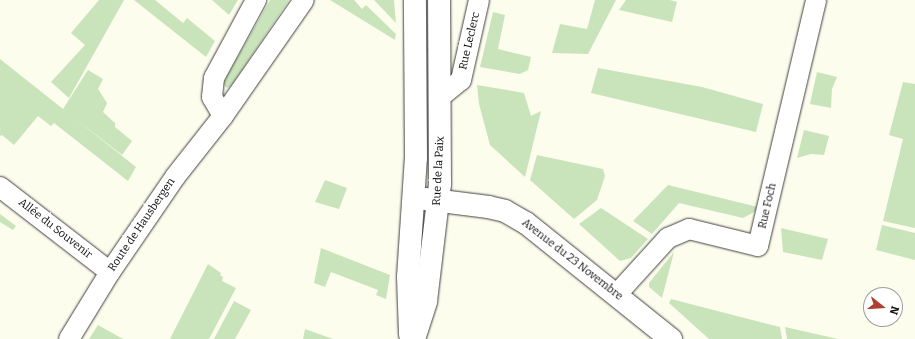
<!DOCTYPE html>
<meta charset="utf-8">
<style>
body{margin:0}
#map{position:relative;width:915px;height:339px;overflow:hidden;background:#fdfded;font-family:Bitter,serif}
div>[style]{position:absolute}
[style*='--x']{left:calc(var(--x)*1px);top:calc(var(--y)*1px);width:calc(var(--w)*1px);rotate:calc(var(--a)*1deg)}
.green>*{inset:0;background:#c9e4ba}
.roads{filter:drop-shadow(0 0 1px #3f3f3f) drop-shadow(0 0 1px #3f3f3f)}
.minor>*{height:20px;margin:-10px;padding:0 10px;transform-origin:10px;border-radius:10px;background:#fff}
.tertiary>*{height:22px;margin:-11px;padding:0 11px;transform-origin:11px;border-radius:11px;background:#fff}
span{translate:-50% -50%;white-space:nowrap;text-align:center;line-height:1.15;-webkit-text-stroke:4px #fff;paint-order:stroke}
.street-label{font-size:11px;color:#0c0c0c}
.north{position:absolute;left:863px;top:287px;width:40px;height:40px;box-sizing:border-box;background:#fff;border:1px solid #9e9e9e;border-radius:50%;rotate:107deg;font-size:11px;font-weight:700;line-height:16px;text-align:center;color:#0c0c0c}
.north::after{content:'';display:block;margin:auto;width:14px;height:18px;background:#ae4032;clip-path:polygon(50% 0,100% 100%,50% 72%,0 100%)}
</style>
<div id="map">
<div class="green">
<i style="clip-path:polygon(99px 0,124px 0,69px 98px,51px 82px,85px 45px,71px 33px)"></i>
<i style="clip-path:polygon(134px 0,155px 0,183px 23px,187px 18px,215px 41px,206px 57px)"></i>
<i style="clip-path:polygon(212px 0,238px 0,229px 15px)"></i>
<i style="clip-path:polygon(270px 0,289px 0,231px 86px,227px 88px,223px 84px,224px 81px)"></i>
<i style="clip-path:polygon(330px 0,354px 0,362px 9px,366px 5px,396px 34px,395px 40px)"></i>
<i style="clip-path:polygon(374px 0,394px 0,396px 23px)"></i>
<i style="clip-path:polygon(595px 0,616px 0,588px 54px,552px 53px,560px 24px,587px 29px)"></i>
<i style="clip-path:polygon(626px 0,670px 0,677px 2px,672px 22px,619px 10px)"></i>
<i style="clip-path:polygon(493px 12px,505px 15px,498px 49px,531px 57px,528px 70px,520px 74px,480px 67px)"></i>
<i style="clip-path:polygon(0 59px,63px 109px,88px 70px,103px 79px,98px 89px,107px 103px,103px 112px,115px 123px,115px 127px,132px 141px,122px 155px,74px 118px,136px 167px,128px 181px,54px 123px,51px 126px,38px 116px,14px 145px,2px 135px,0 136px)"></i>
<i style="clip-path:polygon(598px 68px,702px 87px,763px 104px,756px 132px,591px 93px)"></i>
<i style="clip-path:polygon(817px 72px,837px 77px,832px 89px,831px 108px,810px 104px)"></i>
<i style="clip-path:polygon(903px 82px,915px 84px,915px 228px,883px 221px,903px 139px,889px 135px)"></i>
<i style="clip-path:polygon(477px 85px,524px 93px,531px 116px,541px 111px,525px 177px,490px 145px,479px 104px)"></i>
<i style="clip-path:polygon(804px 130px,829px 136px,824px 155px,811px 154px,797px 158px)"></i>
<i style="clip-path:polygon(537px 155px,603px 169px,605px 176px,597px 200px,574px 219px,530px 180px)"></i>
<i style="clip-path:polygon(325px 180px,347px 188px,339px 209px,315px 202px)"></i>
<i style="clip-path:polygon(668px 185px,758px 207px,756px 211px,743px 218px,679px 203px,652px 234px,633px 221px)"></i>
<i style="clip-path:polygon(601px 208px,648px 239px,631px 258px,620px 261px,579px 224px)"></i>
<i style="clip-path:polygon(0 214px,16px 226px,13px 230px,0 222px)"></i>
<i style="clip-path:polygon(882px 225px,915px 233px,915px 260px,876px 250px)"></i>
<i style="clip-path:polygon(781px 228px,828px 239px,822px 260px,783px 252px)"></i>
<i style="clip-path:polygon(321px 248px,390px 275px,386px 299px,376px 295px,378px 290px,331px 272px,325px 287px,314px 283px)"></i>
<i style="clip-path:polygon(674px 252px,662px 298px,649px 287px,649px 283px)"></i>
<i style="clip-path:polygon(208px 264px,221px 273px,220px 275px,223px 277px,222px 281px,236px 288px,209px 339px,170px 339px)"></i>
<i style="clip-path:polygon(671px 299px,780px 327px,782px 339px,709px 339px,669px 303px)"></i>
<i style="clip-path:polygon(234px 301px,251px 310px,235px 339px,214px 339px)"></i>
<i style="clip-path:polygon(98px 325px,123px 339px,89px 339px)"></i>
<i style="clip-path:polygon(785px 327px,838px 339px,787px 339px)"></i>
<i style="clip-path:polygon(305px 329px,333px 339px,303px 339px)"></i>
</div>
<div class="roads">
<div class="minor">
<i style="--x:440;--y:97;--w:27;--a:-39"></i>
<i style="--x:461;--y:80;--w:82;--a:-77.3"></i>
<i style="--x:223;--y:116;--w:22;--a:-120"></i>
<i style="--x:212;--y:97;--w:19;--a:-84"></i>
<i style="--x:214;--y:78;--w:89;--a:-61.7"></i>
<i style="--x:0;--y:187;--w:139;--a:37.7"></i>
<i style="--x:617;--y:294;--w:76;--a:-47.7"></i>
<i style="--x:668;--y:238;--w:23;--a:-23"></i>
<i style="--x:689;--y:229;--w:71;--a:13.8"></i>
<i style="--x:758;--y:246;--w:253;--a:-76.7"></i>
<i style="--x:69;--y:339;--w:79;--a:-58.5"></i>
<i style="--x:110;--y:272;--w:115;--a:-55.6"></i>
<i style="--x:175;--y:177;--w:78;--a:-51.8"></i>
<i style="--x:223;--y:116;--w:141;--a:-55.1"></i>
</div>
<div class="tertiary">
<i style="--x:425;--y:199;--w:64;--a:7.2"></i>
<i style="--x:488;--y:207;--w:17;--a:13"></i>
<i style="--x:505;--y:211;--w:24;--a:30"></i>
<i style="--x:526;--y:223;--w:186;--a:38.7"></i>
<i style="--x:410;--y:334;--w:57;--a:-92"></i>
<i style="--x:408;--y:277;--w:119;--a:-86.2"></i>
<i style="--x:416;--y:158;--w:158;--a:-90.4"></i>
<i style="--x:414;--y:339;--w:40;--a:-72"></i>
<i style="--x:426;--y:301;--w:118;--a:-83.2"></i>
<i style="--x:440;--y:184;--w:184;--a:-90.3"></i>
</div>
</div>
<div class="street-label">
<span style="left:470px;top:41px;rotate:-77deg">Rue Leclerc</span>
<span style="left:439px;top:171px;rotate:-87deg">Rue de la Paix</span>
<span style="left:768px;top:206px;rotate:-77deg">Rue Foch</span>
<span style="left:142px;top:225px;rotate:-56deg">Route de Hausbergen</span>
<span style="left:55px;top:229px;rotate:38deg">Allée du Souvenir</span>
<span style="left:572px;top:260px;rotate:38deg">Avenue du 23 Novembre</span>
</div>
<div class="north">N</div>
</div>
